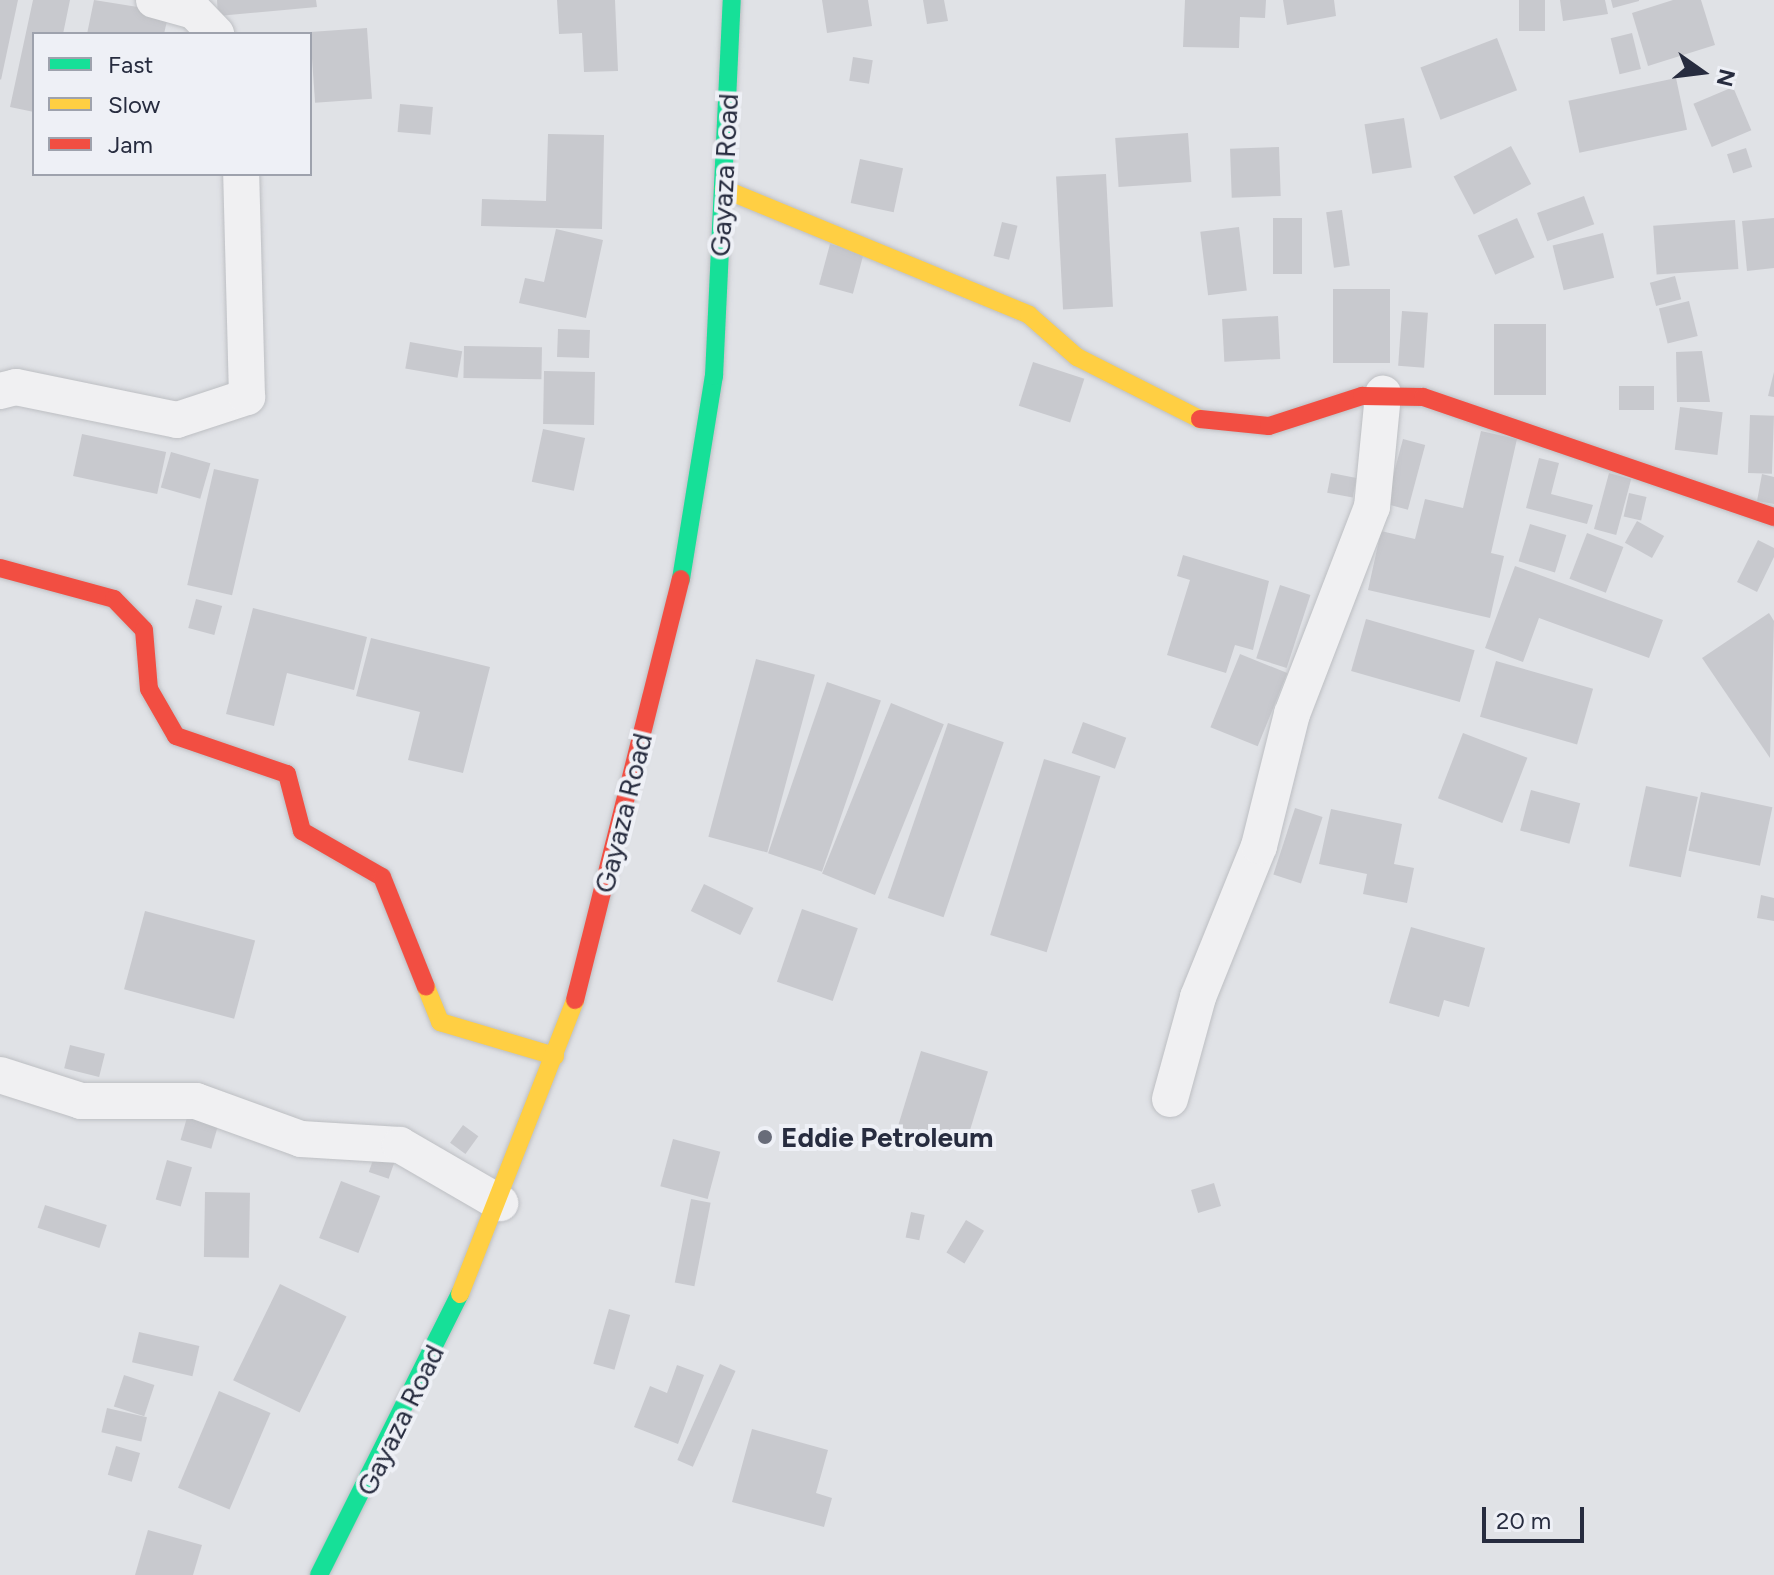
<!DOCTYPE html>
<style>
body{margin:0}
#map{position:relative;width:1774px;height:1575px;overflow:hidden;background:#e0e2e6;font-family:Figtree,sans-serif}
div>[style]{position:absolute}
[style*='--x']{left:calc(var(--x)*1px);top:calc(var(--y)*1px);width:calc(var(--w)*1px);rotate:calc(var(--a)*1deg)}
.building>*{inset:0;background:#c8c9ce;transform-origin:0 0}
.roads{filter:drop-shadow(0 0 2px #bdbfc3) drop-shadow(0 0 2px #bdbfc3)}
.street>*{height:36px;margin:-18px;padding:0 18px;transform-origin:18px;border-radius:18px;background:#f0f0f2}
.fast>*{height:18px;margin:-9px;padding:0 9px;transform-origin:9px;border-radius:9px;background:#16e098}
.slow>*{height:18px;margin:-9px;padding:0 9px;transform-origin:9px;border-radius:9px;background:#ffcf43}
.jam>*{height:18px;margin:-9px;padding:0 9px;transform-origin:9px;border-radius:9px;background:#f24e42}
.dots>*{width:22px;height:22px;translate:-50% -50%;box-sizing:border-box;border:4px solid #eef0f6;border-radius:50%}
span{translate:-50% -50%;white-space:nowrap;text-align:center;line-height:1.15;-webkit-text-stroke:8px #eef0f6;paint-order:stroke}
.street-label{font-size:28px;color:#272c3f}
.poi-label{font-size:28px;color:#272c3f;font-weight:700}
.left{translate:0 -50%;text-align:left}
.legend{position:absolute;left:32px;top:32px;width:280px;height:144px;box-sizing:border-box;background:#eef0f6;border:2px solid #9ea2ad;margin:0;padding:10px 14px;list-style:none;font-size:24px;color:#272c3f}
.legend li{display:flex;align-items:center;gap:16px;height:40px}
.legend b{width:40px;border:2px solid #9ea2ad}
.north{position:absolute;left:1662px;top:32px;width:80px;height:80px;-webkit-text-stroke:6px #eef0f6;paint-order:stroke;rotate:104deg;font-size:22px;font-weight:700;line-height:32px;text-align:center;color:#272c3f}
.north::after{content:'';display:block;margin:auto;width:28px;height:36px;background:#272c3f;clip-path:polygon(50% 0,100% 100%,50% 72%,0 100%)}
.scale{position:absolute;left:1482px;top:1507px;width:102px;height:36px;box-sizing:border-box;border:4px solid #272c3f;border-top:0;padding-left:10px;font-size:24px;line-height:28px;white-space:nowrap;color:#272c3f;-webkit-text-stroke:6px #eef0f6;paint-order:stroke}
</style>
<div id="map">
<div class="building">
<i style="clip-path:polygon(0 0,18px 0,1px 80px,0 79px)"></i>
<i style="clip-path:polygon(33px 0,70px 0,63px 34px,34px 34px,34px 112px,10px 107px)"></i>
<i style="clip-path:polygon(94px 0,169px 12px,164px 34px,87px 34px)"></i>
<i style="clip-path:polygon(217px 0,316px 0,317px 7px,218px 16px)"></i>
<i style="clip-path:polygon(557px 0,615px 0,618px 71px,584px 72px,582px 33px,559px 34px)"></i>
<i style="clip-path:polygon(822px 0,868px 0,872px 26px,827px 33px)"></i>
<i style="clip-path:polygon(923px 0,944px 0,948px 21px,927px 24px)"></i>
<i style="clip-path:polygon(1185px 0,1266px 0,1265px 18px,1240px 17px,1239px 48px,1183px 47px)"></i>
<i style="clip-path:polygon(1283px 0,1334px 0,1336px 16px,1287px 25px)"></i>
<i style="left:1519px;top:0;width:26px;height:31px"></i>
<i style="clip-path:polygon(1560px 0,1605px 0,1608px 14px,1563px 21px)"></i>
<i style="clip-path:polygon(1611px 0,1639px 0,1639px 1px,1613px 8px)"></i>
<i style="clip-path:polygon(1673px 0,1701px 0,1715px 45px,1648px 66px,1632px 13px)"></i>
<i style="left:367px;top:28px;width:71px;height:57px;rotate:86deg"></i>
<i style="left:1632px;top:33px;width:37px;height:22px;rotate:76deg"></i>
<i style="left:1497px;top:38px;width:56px;height:82px;rotate:69deg"></i>
<i style="left:853px;top:57px;width:20px;height:24px;rotate:9deg"></i>
<i style="left:1676px;top:78px;width:53px;height:110px;rotate:78deg"></i>
<i style="left:1733px;top:87px;width:47px;height:43px;rotate:67deg"></i>
<i style="left:400px;top:104px;width:33px;height:28px;rotate:5deg"></i>
<i style="left:1404px;top:118px;width:50px;height:40px;rotate:81deg"></i>
<i style="left:1188px;top:133px;width:49px;height:73px;rotate:86deg"></i>
<i style="clip-path:polygon(548px 134px,604px 135px,602px 229px,481px 226px,482px 199px,546px 201px)"></i>
<i style="left:1511px;top:146px;width:43px;height:65px;rotate:62deg"></i>
<i style="left:1279px;top:147px;width:49px;height:49px;rotate:88deg"></i>
<i style="left:1746px;top:148px;width:20px;height:20px;rotate:72deg"></i>
<i style="left:860px;top:159px;width:44px;height:45px;rotate:12deg"></i>
<i style="left:1106px;top:174px;width:133px;height:50px;rotate:87deg"></i>
<i style="left:1584px;top:196px;width:30px;height:50px;rotate:70deg"></i>
<i style="left:1342px;top:210px;width:56px;height:16px;rotate:82deg"></i>
<i style="left:1273px;top:218px;width:29px;height:56px"></i>
<i style="left:1517px;top:218px;width:43px;height:43px;rotate:66deg"></i>
<i style="clip-path:polygon(1774px 218px,1774px 268px,1747px 271px,1742px 221px)"></i>
<i style="left:1735px;top:220px;width:49px;height:82px;rotate:86deg"></i>
<i style="left:1002px;top:222px;width:16px;height:35px;rotate:14deg"></i>
<i style="left:1239px;top:227px;width:64px;height:39px;rotate:83deg"></i>
<i style="clip-path:polygon(556px 229px,603px 240px,586px 318px,519px 303px,525px 278px,544px 282px)"></i>
<i style="left:1603px;top:233px;width:46px;height:52px;rotate:76deg"></i>
<i style="left:830px;top:244px;width:35px;height:42px;rotate:15deg"></i>
<i style="left:1675px;top:276px;width:24px;height:26px;rotate:75deg"></i>
<i style="left:1333px;top:289px;width:57px;height:74px"></i>
<i style="left:1689px;top:301px;width:36px;height:31px;rotate:76deg"></i>
<i style="left:1402px;top:311px;width:26px;height:55px;rotate:4deg"></i>
<i style="left:1278px;top:316px;width:43px;height:56px;rotate:87deg"></i>
<i style="left:1494px;top:324px;width:52px;height:71px"></i>
<i style="left:558px;top:329px;width:32px;height:28px;rotate:2deg"></i>
<i style="left:410px;top:342px;width:53px;height:27px;rotate:10deg"></i>
<i style="left:464px;top:346px;width:78px;height:32px;rotate:1deg"></i>
<i style="clip-path:polygon(1702px 351px,1710px 402px,1677px 402px,1676px 352px)"></i>
<i style="left:1033px;top:362px;width:54px;height:46px;rotate:18deg"></i>
<i style="left:544px;top:371px;width:51px;height:53px;rotate:1deg"></i>
<i style="clip-path:polygon(1774px 372px,1774px 397px,1768px 396px)"></i>
<i style="left:1619px;top:386px;width:35px;height:24px"></i>
<i style="left:1680px;top:407px;width:43px;height:43px;rotate:7deg"></i>
<i style="left:1750px;top:415px;width:24px;height:58px;rotate:2deg"></i>
<i style="left:543px;top:429px;width:43px;height:54px;rotate:12deg"></i>
<i style="clip-path:polygon(1481px 431px,1517px 439px,1491px 553px,1504px 556px,1490px 618px,1368px 590px,1381px 531px,1415px 539px,1425px 499px,1463px 508px)"></i>
<i style="left:82px;top:434px;width:86px;height:43px;rotate:12deg"></i>
<i style="left:1403px;top:439px;width:23px;height:67px;rotate:15deg"></i>
<i style="left:171px;top:452px;width:41px;height:37px;rotate:16deg"></i>
<i style="clip-path:polygon(1539px 458px,1559px 463px,1551px 494px,1593px 505px,1587px 524px,1526px 508px)"></i>
<i style="left:214px;top:469px;width:46px;height:119px;rotate:13deg"></i>
<i style="left:1331px;top:473px;width:26px;height:20px;rotate:11deg"></i>
<i style="left:1609px;top:473px;width:23px;height:58px;rotate:15deg"></i>
<i style="clip-path:polygon(1762px 474px,1774px 477px,1774px 504px,1757px 501px)"></i>
<i style="left:1629px;top:493px;width:18px;height:24px;rotate:13deg"></i>
<i style="left:1637px;top:521px;width:31px;height:25px;rotate:29deg"></i>
<i style="left:1530px;top:524px;width:38px;height:39px;rotate:17deg"></i>
<i style="left:1587px;top:533px;width:39px;height:49px;rotate:21deg"></i>
<i style="clip-path:polygon(1758px 540px,1774px 548px,1774px 557px,1757px 592px,1737px 582px)"></i>
<i style="clip-path:polygon(1183px 555px,1269px 581px,1253px 650px,1235px 645px,1226px 673px,1167px 655px,1190px 580px,1177px 576px)"></i>
<i style="clip-path:polygon(1515px 566px,1663px 620px,1649px 658px,1539px 618px,1523px 662px,1485px 648px)"></i>
<i style="left:1280px;top:585px;width:32px;height:77px;rotate:18deg"></i>
<i style="left:196px;top:599px;width:27px;height:30px;rotate:15deg"></i>
<i style="clip-path:polygon(253px 608px,367px 637px,354px 690px,287px 673px,274px 726px,226px 714px)"></i>
<i style="clip-path:polygon(1769px 613px,1774px 621px,1770px 758px,1702px 658px)"></i>
<i style="left:1366px;top:619px;width:113px;height:54px;rotate:16deg"></i>
<i style="clip-path:polygon(371px 638px,490px 667px,463px 773px,408px 760px,420px 712px,356px 696px)"></i>
<i style="left:1240px;top:654px;width:51px;height:79px;rotate:22deg"></i>
<i style="left:756px;top:659px;width:61px;height:184px;rotate:15deg"></i>
<i style="left:1496px;top:661px;width:101px;height:58px;rotate:16deg"></i>
<i style="left:827px;top:682px;width:57px;height:181px;rotate:19deg"></i>
<i style="left:891px;top:703px;width:57px;height:184px;rotate:22deg"></i>
<i style="left:1083px;top:722px;width:46px;height:33px;rotate:20deg"></i>
<i style="left:948px;top:723px;width:59px;height:185px;rotate:19deg"></i>
<i style="left:1463px;top:733px;width:69px;height:70px;rotate:21deg"></i>
<i style="left:1044px;top:759px;width:59px;height:184px;rotate:17deg"></i>
<i style="left:1646px;top:786px;width:53px;height:82px;rotate:12deg"></i>
<i style="left:1531px;top:790px;width:51px;height:42px;rotate:15deg"></i>
<i style="left:1701px;top:792px;width:73px;height:60px;rotate:12deg"></i>
<i style="left:1295px;top:808px;width:29px;height:70px;rotate:18deg"></i>
<i style="clip-path:polygon(1331px 809px,1402px 824px,1394px 864px,1414px 868px,1407px 903px,1363px 894px,1367px 874px,1319px 864px)"></i>
<i style="left:704px;top:884px;width:55px;height:30px;rotate:26deg"></i>
<i style="clip-path:polygon(1761px 895px,1774px 898px,1774px 921px,1757px 918px)"></i>
<i style="left:802px;top:909px;width:59px;height:77px;rotate:19deg"></i>
<i style="left:145px;top:911px;width:114px;height:81px;rotate:15deg"></i>
<i style="clip-path:polygon(1411px 927px,1485px 948px,1469px 1007px,1444px 1000px,1439px 1017px,1389px 1003px)"></i>
<i style="left:70px;top:1045px;width:36px;height:24px;rotate:14deg"></i>
<i style="left:921px;top:1051px;width:70px;height:79px;rotate:17deg"></i>
<i style="left:188px;top:1114px;width:32px;height:27px;rotate:16deg"></i>
<i style="left:463px;top:1125px;width:19px;height:22px;rotate:36deg"></i>
<i style="left:673px;top:1139px;width:49px;height:49px;rotate:15deg"></i>
<i style="left:375px;top:1154px;width:21px;height:19px;rotate:19deg"></i>
<i style="left:167px;top:1160px;width:26px;height:41px;rotate:16deg"></i>
<i style="left:341px;top:1181px;width:42px;height:61px;rotate:21deg"></i>
<i style="left:1214px;top:1183px;width:24px;height:24px;rotate:73deg"></i>
<i style="left:205px;top:1192px;width:45px;height:65px;rotate:1deg"></i>
<i style="left:691px;top:1199px;width:20px;height:85px;rotate:11deg"></i>
<i style="left:45px;top:1205px;width:65px;height:24px;rotate:18deg"></i>
<i style="left:911px;top:1212px;width:14px;height:26px;rotate:12deg"></i>
<i style="left:966px;top:1220px;width:21px;height:38px;rotate:31deg"></i>
<i style="left:280px;top:1284px;width:74px;height:107px;rotate:26deg"></i>
<i style="left:609px;top:1309px;width:22px;height:57px;rotate:16deg"></i>
<i style="left:139px;top:1332px;width:62px;height:31px;rotate:13deg"></i>
<i style="left:720px;top:1364px;width:17px;height:105px;rotate:24deg"></i>
<i style="clip-path:polygon(677px 1365px,704px 1375px,678px 1444px,634px 1427px,650px 1386px,667px 1393px)"></i>
<i style="left:124px;top:1375px;width:32px;height:33px;rotate:18deg"></i>
<i style="left:219px;top:1391px;width:56px;height:105px;rotate:23deg"></i>
<i style="left:107px;top:1408px;width:41px;height:25px;rotate:13deg"></i>
<i style="clip-path:polygon(752px 1429px,828px 1450px,816px 1493px,832px 1498px,824px 1527px,732px 1502px)"></i>
<i style="left:116px;top:1446px;width:25px;height:30px;rotate:16deg"></i>
<i style="clip-path:polygon(148px 1530px,202px 1545px,193px 1575px,135px 1575px)"></i>
</div>
<div class="roads">
<div class="street">
<i style="--x:154;--y:0;--w:41;--a:15.4"></i>
<i style="--x:194;--y:11;--w:32;--a:46"></i>
<i style="--x:0;--y:391;--w:16;--a:-14"></i>
<i style="--x:16;--y:387;--w:164;--a:11.6"></i>
<i style="--x:177;--y:420;--w:74;--a:-18.2"></i>
<i style="--x:247;--y:397;--w:223;--a:-91.5"></i>
<i style="--x:0;--y:1075;--w:85;--a:17.8"></i>
<i style="--x:81;--y:1101;--w:115;--a:0"></i>
<i style="--x:196;--y:1101;--w:112;--a:19.9"></i>
<i style="--x:301;--y:1139;--w:99;--a:3.5"></i>
<i style="--x:400;--y:1145;--w:116;--a:30.1"></i>
<i style="--x:1170;--y:1099;--w:106;--a:-74.6"></i>
<i style="--x:1198;--y:997;--w:163;--a:-68"></i>
<i style="--x:1259;--y:846;--w:136;--a:-76"></i>
<i style="--x:1292;--y:714;--w:222;--a:-68.9"></i>
<i style="--x:1372;--y:507;--w:114;--a:-84.4"></i>
</div>
<div class="fast">
<i style="--x:681;--y:579;--w:206;--a:-80.8"></i>
<i style="--x:714;--y:376;--w:376;--a:-87.3"></i>
<i style="--x:319;--y:1575;--w:314;--a:-63.4"></i>
</div>
<div class="slow">
<i style="--x:724;--y:189;--w:330;--a:22.4"></i>
<i style="--x:1029;--y:315;--w:64;--a:41.2"></i>
<i style="--x:1077;--y:357;--w:138;--a:26.8"></i>
<i style="--x:426;--y:987;--w:38;--a:68"></i>
<i style="--x:440;--y:1022;--w:120;--a:16.5"></i>
<i style="--x:460;--y:1294;--w:316;--a:-68.6"></i>
</div>
<div class="jam">
<i style="--x:1200;--y:419;--w:69;--a:5.8"></i>
<i style="--x:1269;--y:426;--w:98;--a:-17.9"></i>
<i style="--x:1362;--y:396;--w:61;--a:0.9"></i>
<i style="--x:1423;--y:397;--w:371;--a:18.9"></i>
<i style="--x:0;--y:568;--w:118;--a:15.2"></i>
<i style="--x:114;--y:599;--w:43;--a:45.9"></i>
<i style="--x:144;--y:630;--w:59;--a:85.2"></i>
<i style="--x:149;--y:689;--w:54;--a:60.1"></i>
<i style="--x:176;--y:736;--w:117;--a:18.9"></i>
<i style="--x:287;--y:774;--w:59;--a:75.3"></i>
<i style="--x:302;--y:831;--w:92;--a:29.9"></i>
<i style="--x:382;--y:877;--w:118;--a:68.2"></i>
<i style="--x:575;--y:1000;--w:434;--a:-75.9"></i>
</div>
</div>
<div class="dots">
<i style="left:765px;top:1137px;background:#686c79"></i>
</div>
<div class="street-label">
<span style="left:724px;top:175px;rotate:-87deg">Gayaza Road</span>
<span style="left:623px;top:813px;rotate:-76deg">Gayaza Road</span>
<span style="left:400px;top:1420px;rotate:-64deg">Gayaza Road</span>
</div>
<div class="poi-label">
<span class="left" style="left:781px;top:1137px">Eddie Petroleum</span>
</div>
<ul class="legend">
<li><b style="height:10px;background:#16e098"></b>Fast</li>
<li><b style="height:10px;background:#ffcf43"></b>Slow</li>
<li><b style="height:10px;background:#f24e42"></b>Jam</li>
</ul>
<div class="north">N</div>
<div class="scale">20 m</div>
</div>
